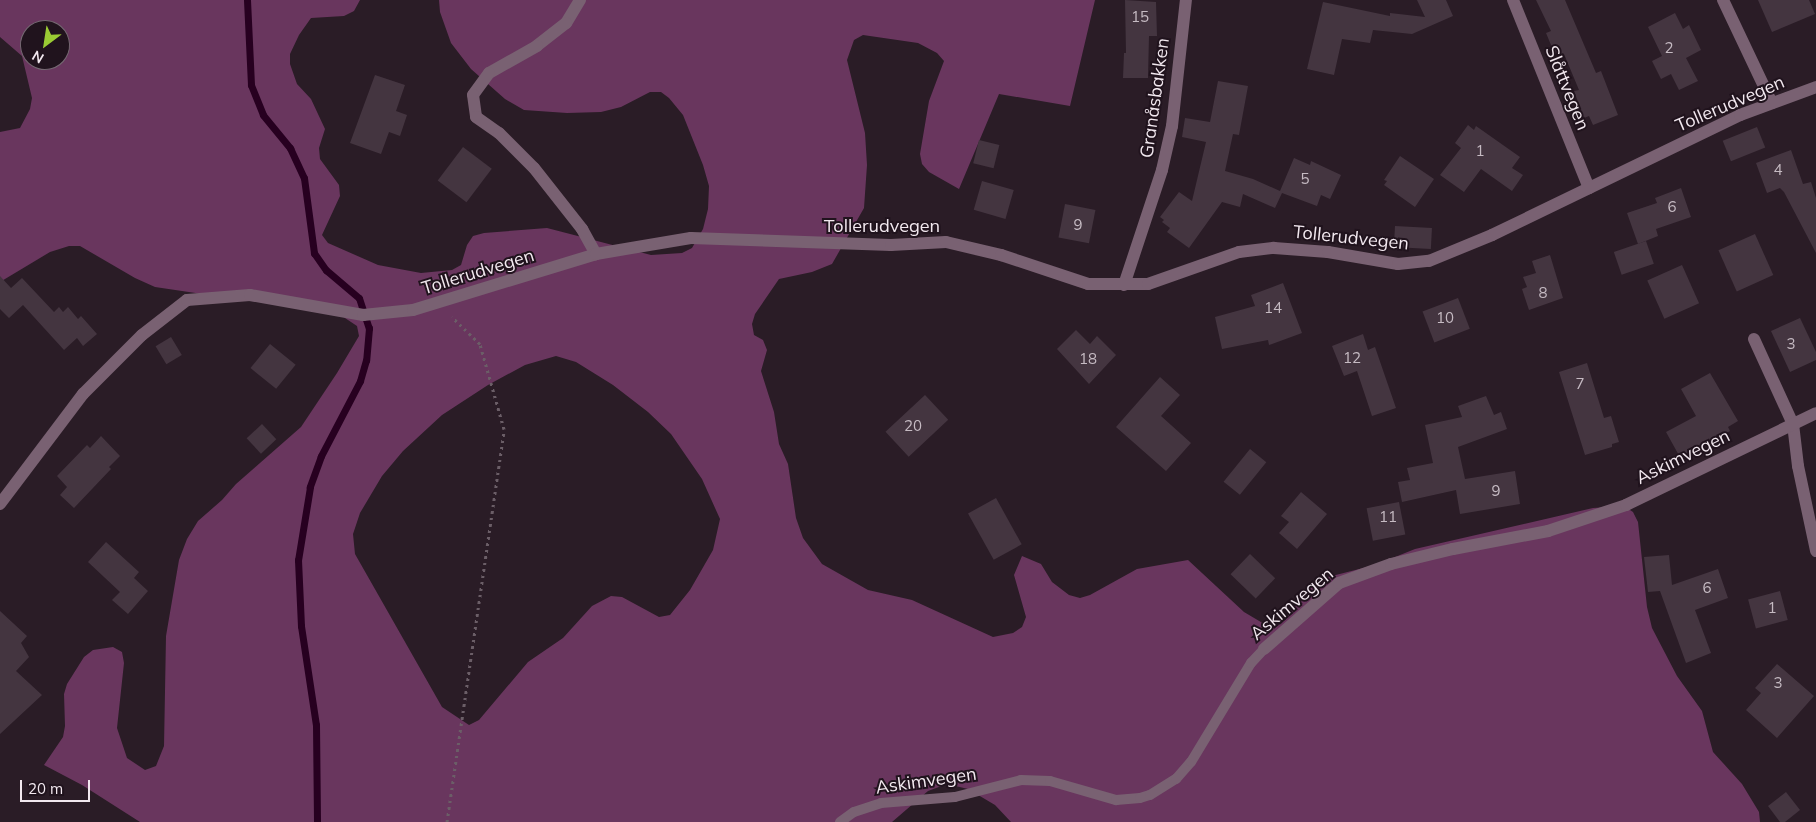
<!DOCTYPE html>
<meta charset="utf-8">
<style>
body{margin:0}
#map{position:relative;width:1816px;height:822px;overflow:hidden;background:#2a1c26;font-family:Mulish,sans-serif}
div>[style]{position:absolute}
[style*='--x']{left:calc(var(--x)*1px);top:calc(var(--y)*1px);width:calc(var(--w)*1px);rotate:calc(var(--a)*1deg)}
.forest>*{inset:0;background:#69365e}
.stream>*{height:7px;margin:-3.5px;padding:0 3.5px;transform-origin:3.5px;border-radius:3.5px;background:#270020}
.building>*{inset:0;background:#443540;transform-origin:0 0}
.path>*{height:3px;margin-top:-1.5px;transform-origin:0;background:repeating-linear-gradient(90deg,#6b5e67 0 2.5px,transparent 0 6.5px)}
.service>*{height:10px;margin:-5px;padding:0 5px;transform-origin:5px;border-radius:5px;background:#796172}
.minor>*{height:12px;margin:-6px;padding:0 6px;transform-origin:6px;border-radius:6px;background:#796172}
span{translate:-50% -50%;white-space:nowrap;text-align:center;line-height:1.15;-webkit-text-stroke:4px #20131d;paint-order:stroke}
.number-label{font-size:15px;color:#c6bbc3}
.number-label span{-webkit-text-stroke-width:0}
.street-label{font-size:18px;color:#f2e8ef}
.north{position:absolute;left:20px;top:20px;width:50px;height:50px;box-sizing:border-box;background:#20131d;border:1px solid #746871;border-radius:50%;rotate:211deg;font-size:14px;font-weight:700;line-height:20px;text-align:center;color:#f2e8ef}
.north::after{content:'';display:block;margin:auto;width:18px;height:22px;background:#9acb34;clip-path:polygon(50% 0,100% 100%,50% 72%,0 100%)}
.scale{position:absolute;left:20px;top:780px;width:70px;height:22px;box-sizing:border-box;border:2px solid #f2e8ef;border-top:0;padding-left:6px;font-size:15px;line-height:18px;white-space:nowrap;color:#f2e8ef;-webkit-text-stroke:4px #20131d;paint-order:stroke}
</style>
<div id="map">
<div class="forest">
<i style="clip-path:polygon(evenodd,0 0,360px 0,354px 11px,344px 16px,311px 18px,299px 35px,290px 54px,290px 64px,297px 84px,311px 99px,325px 129px,319px 148px,320px 159px,339px 185px,340px 196px,322px 235px,328px 243px,378px 265px,421px 273px,452px 270px,461px 265px,467px 245px,473px 236px,484px 233px,547px 228px,651px 255px,682px 253px,692px 248px,703px 229px,708px 209px,709px 186px,703px 165px,683px 115px,669px 98px,661px 92px,650px 92px,621px 107px,601px 112px,567px 113px,524px 110px,505px 99px,471px 69px,451px 43px,440px 12px,439px 0,1095px 0,1070px 106px,999px 94px,959px 189px,929px 172px,922px 164px,920px 154px,929px 101px,944px 61px,937px 53px,918px 43px,863px 35px,854px 40px,847px 60px,865px 133px,867px 165px,864px 208px,832px 264px,812px 272px,779px 279px,755px 314px,752px 324px,754px 335px,763px 340px,767px 350px,761px 371px,774px 412px,779px 444px,788px 464px,796px 518px,803px 538px,822px 564px,868px 590px,912px 600px,993px 637px,1013px 633px,1022px 627px,1026px 617px,1014px 575px,1022px 556px,1041px 564px,1052px 582px,1069px 595px,1080px 598px,1090px 595px,1137px 569px,1188px 560px,1244px 612px,1271px 628px,1281px 624px,1307px 591px,1324px 578px,1375px 565px,1415px 549px,1593px 508px,1624px 506px,1633px 512px,1638px 522px,1647px 607px,1652px 628px,1677px 676px,1702px 711px,1713px 752px,1742px 784px,1759px 812px,1760px 822px,1011px 822px,995px 805px,968px 789px,947px 784px,928px 791px,892px 822px,140px 822px,82px 785px,44px 765px,63px 737px,65px 726px,64px 694px,67px 684px,84px 657px,93px 650px,113px 647px,122px 652px,124px 663px,117px 728px,127px 758px,145px 770px,156px 766px,164px 746px,166px 636px,179px 560px,187px 539px,198px 521px,222px 500px,236px 484px,301px 427px,337px 373px,359px 336px,357px 326px,339px 314px,317px 307px,209px 295px,155px 287px,135px 278px,80px 246px,69px 246px,50px 252px,0 282px,0 132px,20px 128px,30px 109px,32px 98px,22px 56px,0 37px,0 0,30px 30px,60px 30px,60px 60px,30px 60px,30px 30px,0 0,556px 356px,576px 362px,613px 385px,648px 412px,671px 434px,702px 479px,720px 519px,713px 550px,690px 590px,670px 615px,659px 617px,622px 597px,611px 596px,592px 606px,563px 638px,528px 662px,479px 720px,469px 725px,442px 707px,355px 554px,353px 534px,360px 513px,382px 476px,403px 451px,442px 415px,488px 385px,525px 365px,556px 356px)"></i>
</div>
<div class="stream">
<i style="--x:247;--y:0;--w:85;--a:87.3"></i>
<i style="--x:251;--y:85;--w:32;--a:68"></i>
<i style="--x:263;--y:115;--w:43;--a:50.7"></i>
<i style="--x:290;--y:148;--w:33;--a:65"></i>
<i style="--x:304;--y:178;--w:76;--a:82.4"></i>
<i style="--x:314;--y:253;--w:21;--a:55"></i>
<i style="--x:326;--y:270;--w:43;--a:40.3"></i>
<i style="--x:359;--y:298;--w:32;--a:72"></i>
<i style="--x:369;--y:328;--w:32;--a:95"></i>
<i style="--x:366;--y:360;--w:22;--a:106"></i>
<i style="--x:360;--y:381;--w:85;--a:117.5"></i>
<i style="--x:321;--y:456;--w:33;--a:110"></i>
<i style="--x:310;--y:487;--w:74;--a:99.3"></i>
<i style="--x:298;--y:560;--w:66;--a:87.4"></i>
<i style="--x:301;--y:626;--w:100;--a:81.4"></i>
<i style="--x:316;--y:725;--w:97;--a:89.4"></i>
</div>
<div class="building">
<i style="clip-path:polygon(1125px 0,1156px 2px,1157px 36px,1149px 36px,1148px 78px,1123px 78px,1124px 53px,1126px 53px)"></i>
<i style="clip-path:polygon(1417px 0,1446px 0,1453px 16px,1412px 34px,1373px 30px,1370px 43px,1342px 39px,1334px 75px,1307px 69px,1323px 2px,1390px 16px,1390px 13px,1425px 17px)"></i>
<i style="clip-path:polygon(1536px 0,1565px 0,1596px 73px,1601px 71px,1618px 115px,1593px 125px,1589px 116px,1584px 118px,1574px 91px,1579px 90px,1564px 54px,1556px 57px,1546px 33px,1551px 31px)"></i>
<i style="clip-path:polygon(1758px 0,1809px 0,1815px 14px,1772px 32px)"></i>
<i style="clip-path:polygon(1675px 13px,1683px 29px,1689px 25px,1701px 50px,1686px 58px,1698px 81px,1679px 90px,1671px 74px,1661px 79px,1652px 61px,1662px 56px,1648px 27px)"></i>
<i style="clip-path:polygon(375px 75px,405px 85px,396px 111px,407px 115px,400px 136px,389px 132px,381px 154px,350px 143px)"></i>
<i style="clip-path:polygon(1218px 81px,1248px 86px,1239px 135px,1233px 134px,1225px 171px,1253px 179px,1280px 191px,1294px 158px,1310px 165px,1311px 161px,1341px 175px,1330px 199px,1321px 195px,1317px 206px,1282px 193px,1275px 208px,1243px 194px,1240px 207px,1222px 202px,1189px 248px,1167px 232px,1170px 228px,1162px 222px,1164px 220px,1160px 217px,1179px 192px,1192px 201px,1206px 142px,1182px 137px,1185px 118px,1210px 122px)"></i>
<i style="clip-path:polygon(1468px 125px,1474px 130px,1476px 126px,1520px 157px,1512px 168px,1523px 175px,1512px 191px,1481px 169px,1464px 192px,1440px 175px,1461px 148px,1455px 143px)"></i>
<i style="left:1757px;top:127px;width:22px;height:37px;rotate:68deg"></i>
<i style="left:979px;top:140px;width:21px;height:24px;rotate:14deg"></i>
<i style="left:463px;top:147px;width:36px;height:42px;rotate:37deg"></i>
<i style="clip-path:polygon(1791px 150px,1803px 184px,1811px 182px,1816px 198px,1816px 253px,1784px 192px,1780px 188px,1767px 193px,1756px 163px)"></i>
<i style="clip-path:polygon(1400px 156px,1434px 179px,1415px 207px,1384px 185px,1387px 181px,1384px 180px)"></i>
<i style="left:982px;top:181px;width:33px;height:30px;rotate:16deg"></i>
<i style="clip-path:polygon(1681px 188px,1691px 217px,1656px 229px,1658px 236px,1638px 244px,1627px 213px,1657px 203px,1655px 198px)"></i>
<i style="left:1065px;top:204px;width:31px;height:34px;rotate:11deg"></i>
<i style="left:1395px;top:226px;width:37px;height:21px;rotate:3deg"></i>
<i style="left:1755px;top:234px;width:45px;height:40px;rotate:66deg"></i>
<i style="left:1646px;top:241px;width:24px;height:34px;rotate:71deg"></i>
<i style="clip-path:polygon(1550px 255px,1563px 298px,1529px 310px,1522px 289px,1527px 287px,1523px 277px,1536px 273px,1532px 261px)"></i>
<i style="left:1682px;top:265px;width:42px;height:38px;rotate:66deg"></i>
<i style="clip-path:polygon(0 276px,11px 288px,22px 278px,54px 312px,59px 307px,63px 312px,68px 307px,78px 319px,81px 316px,97px 334px,83px 346px,77px 338px,64px 350px,23px 305px,9px 318px,0 309px)"></i>
<i style="clip-path:polygon(1283px 283px,1302px 333px,1269px 345px,1268px 340px,1222px 349px,1215px 317px,1255px 306px,1251px 295px)"></i>
<i style="left:1458px;top:298px;width:33px;height:38px;rotate:69deg"></i>
<i style="clip-path:polygon(1800px 318px,1816px 352px,1816px 360px,1790px 372px,1771px 331px)"></i>
<i style="clip-path:polygon(1076px 330px,1090px 344px,1097px 336px,1116px 355px,1089px 384px,1057px 349px)"></i>
<i style="clip-path:polygon(1363px 334px,1368px 350px,1375px 347px,1396px 408px,1372px 416px,1357px 371px,1344px 376px,1332px 346px)"></i>
<i style="left:171px;top:337px;width:21px;height:18px;rotate:59deg"></i>
<i style="left:270px;top:344px;width:33px;height:31px;rotate:39deg"></i>
<i style="clip-path:polygon(1587px 363px,1604px 418px,1611px 416px,1619px 442px,1612px 444px,1612px 447px,1585px 455px,1559px 372px)"></i>
<i style="clip-path:polygon(1710px 373px,1738px 421px,1728px 427px,1730px 431px,1681px 459px,1666px 432px,1696px 416px,1681px 389px)"></i>
<i style="clip-path:polygon(1160px 377px,1180px 395px,1161px 416px,1191px 443px,1166px 471px,1116px 427px)"></i>
<i style="left:925px;top:395px;width:34px;height:54px;rotate:47deg"></i>
<i style="clip-path:polygon(1486px 396px,1494px 415px,1501px 412px,1507px 429px,1458px 447px,1465px 479px,1515px 471px,1520px 504px,1460px 514px,1456px 490px,1402px 502px,1398px 482px,1410px 480px,1407px 468px,1433px 463px,1425px 425px,1462px 417px,1458px 406px)"></i>
<i style="left:262px;top:424px;width:21px;height:21px;rotate:47deg"></i>
<i style="clip-path:polygon(101px 436px,120px 456px,109px 467px,111px 469px,74px 508px,60px 495px,67px 487px,57px 476px,87px 445px,90px 448px)"></i>
<i style="left:1250px;top:449px;width:21px;height:42px;rotate:39deg"></i>
<i style="clip-path:polygon(1301px 492px,1327px 514px,1297px 549px,1279px 533px,1289px 522px,1281px 516px)"></i>
<i style="left:996px;top:498px;width:53px;height:32px;rotate:61deg"></i>
<i style="left:1399px;top:502px;width:33px;height:33px;rotate:79deg"></i>
<i style="clip-path:polygon(106px 542px,139px 572px,134px 578px,148px 591px,128px 614px,112px 600px,120px 592px,88px 562px)"></i>
<i style="left:1250px;top:554px;width:35px;height:28px;rotate:44deg"></i>
<i style="clip-path:polygon(1669px 555px,1672px 585px,1718px 569px,1728px 598px,1695px 610px,1711px 653px,1686px 663px,1660px 591px,1648px 592px,1644px 557px)"></i>
<i style="left:1780px;top:591px;width:30px;height:33px;rotate:75deg"></i>
<i style="clip-path:polygon(0 611px,27px 636px,21px 643px,29px 657px,16px 671px,42px 695px,0 734px)"></i>
<i style="clip-path:polygon(1777px 664px,1814px 696px,1777px 738px,1746px 710px,1761px 693px,1755px 688px)"></i>
<i style="clip-path:polygon(1786px 792px,1800px 810px,1785px 822px,1780px 822px,1768px 806px)"></i>
</div>
<div class="path">
<i style="--x:447;--y:822;--w:397;--a:-81.7"></i>
<i style="--x:504;--y:429;--w:88;--a:-105.8"></i>
<i style="--x:480;--y:344;--w:39;--a:-136"></i>
</div>
<div class="service">
<i style="--x:840;--y:822;--w:17;--a:-36"></i>
<i style="--x:854;--y:812;--w:28;--a:-18"></i>
<i style="--x:881;--y:803;--w:74;--a:-4.6"></i>
<i style="--x:955;--y:797;--w:68;--a:-14.4"></i>
<i style="--x:1021;--y:780;--w:29;--a:2"></i>
<i style="--x:1050;--y:781;--w:69;--a:16.1"></i>
<i style="--x:1116;--y:800;--w:24;--a:-5"></i>
<i style="--x:1140;--y:798;--w:10;--a:-17"></i>
<i style="--x:1150;--y:795;--w:31;--a:-32"></i>
<i style="--x:1176;--y:779;--w:23;--a:-49"></i>
<i style="--x:1191;--y:762;--w:116;--a:-58.8"></i>
<i style="--x:1251;--y:663;--w:19;--a:-47"></i>
</div>
<div class="minor">
<i style="--x:580;--y:0;--w:27;--a:121"></i>
<i style="--x:566;--y:23;--w:37;--a:142"></i>
<i style="--x:537;--y:46;--w:55;--a:150.6"></i>
<i style="--x:489;--y:73;--w:27;--a:126"></i>
<i style="--x:473;--y:95;--w:22;--a:82"></i>
<i style="--x:476;--y:117;--w:28;--a:35"></i>
<i style="--x:499;--y:133;--w:49;--a:45"></i>
<i style="--x:534;--y:168;--w:78;--a:51.8"></i>
<i style="--x:582;--y:229;--w:29;--a:61"></i>
<i style="--x:1513;--y:0;--w:203;--a:68"></i>
<i style="--x:1723;--y:0;--w:114;--a:64.6"></i>
<i style="--x:1124;--y:285;--w:121;--a:-71.7"></i>
<i style="--x:1162;--y:170;--w:45;--a:-77.2"></i>
<i style="--x:1172;--y:126;--w:127;--a:-83.7"></i>
<i style="--x:1754;--y:339;--w:94;--a:65.4"></i>
<i style="--x:1793;--y:424;--w:42;--a:83.2"></i>
<i style="--x:1798;--y:466;--w:87;--a:78"></i>
<i style="--x:0;--y:504;--w:138;--a:-53"></i>
<i style="--x:83;--y:394;--w:83;--a:-45"></i>
<i style="--x:142;--y:335;--w:57;--a:-37.9"></i>
<i style="--x:187;--y:300;--w:63;--a:-4.5"></i>
<i style="--x:250;--y:295;--w:115;--a:10"></i>
<i style="--x:363;--y:315;--w:50;--a:-5.7"></i>
<i style="--x:413;--y:310;--w:191;--a:-17"></i>
<i style="--x:596;--y:254;--w:96;--a:-9.6"></i>
<i style="--x:691;--y:238;--w:200;--a:2"></i>
<i style="--x:891;--y:245;--w:55;--a:-3.1"></i>
<i style="--x:946;--y:242;--w:57;--a:13.3"></i>
<i style="--x:1001;--y:255;--w:92;--a:18.4"></i>
<i style="--x:1088;--y:284;--w:60;--a:0"></i>
<i style="--x:1148;--y:284;--w:96;--a:-19.4"></i>
<i style="--x:1239;--y:252;--w:35;--a:-7"></i>
<i style="--x:1274;--y:248;--w:54;--a:4.2"></i>
<i style="--x:1328;--y:252;--w:71;--a:9.7"></i>
<i style="--x:1398;--y:264;--w:31;--a:-6"></i>
<i style="--x:1429;--y:261;--w:68;--a:-22.4"></i>
<i style="--x:1492;--y:235;--w:276;--a:-25.8"></i>
<i style="--x:1740;--y:115;--w:81;--a:-20.2"></i>
<i style="--x:1264;--y:649;--w:100;--a:-41.3"></i>
<i style="--x:1339;--y:583;--w:55;--a:-20.1"></i>
<i style="--x:1391;--y:564;--w:64;--a:-13.6"></i>
<i style="--x:1453;--y:549;--w:97;--a:-10.7"></i>
<i style="--x:1548;--y:531;--w:82;--a:-18.4"></i>
<i style="--x:1626;--y:505;--w:211;--a:-25.8"></i>
</div>
<div class="number-label">
<span style="left:1140px;top:17px">15</span>
<span style="left:1669px;top:48px">2</span>
<span style="left:1480px;top:151px">1</span>
<span style="left:1778px;top:170px">4</span>
<span style="left:1305px;top:179px">5</span>
<span style="left:1672px;top:207px">6</span>
<span style="left:1078px;top:225px">9</span>
<span style="left:1543px;top:293px">8</span>
<span style="left:1273px;top:308px">14</span>
<span style="left:1445px;top:318px">10</span>
<span style="left:1791px;top:344px">3</span>
<span style="left:1352px;top:358px">12</span>
<span style="left:1088px;top:359px">18</span>
<span style="left:1580px;top:384px">7</span>
<span style="left:913px;top:426px">20</span>
<span style="left:1496px;top:491px">9</span>
<span style="left:1388px;top:517px">11</span>
<span style="left:1707px;top:588px">6</span>
<span style="left:1772px;top:608px">1</span>
<span style="left:1778px;top:683px">3</span>
</div>
<div class="street-label">
<span style="left:1567px;top:88px;rotate:68deg">Slåttvegen</span>
<span style="left:1155px;top:98px;rotate:-82deg">Granåsbakken</span>
<span style="left:1730px;top:104px;rotate:-23deg">Tollerudvegen</span>
<span style="left:882px;top:226px">Tollerudvegen</span>
<span style="left:1351px;top:238px;rotate:6deg">Tollerudvegen</span>
<span style="left:478px;top:272px;rotate:-17deg">Tollerudvegen</span>
<span style="left:1683px;top:457px;rotate:-26deg">Askimvegen</span>
<span style="left:1292px;top:604px;rotate:-40deg">Askimvegen</span>
<span style="left:926px;top:781px;rotate:-8deg">Askimvegen</span>
</div>
<div class="north">N</div>
<div class="scale">20 m</div>
</div>
